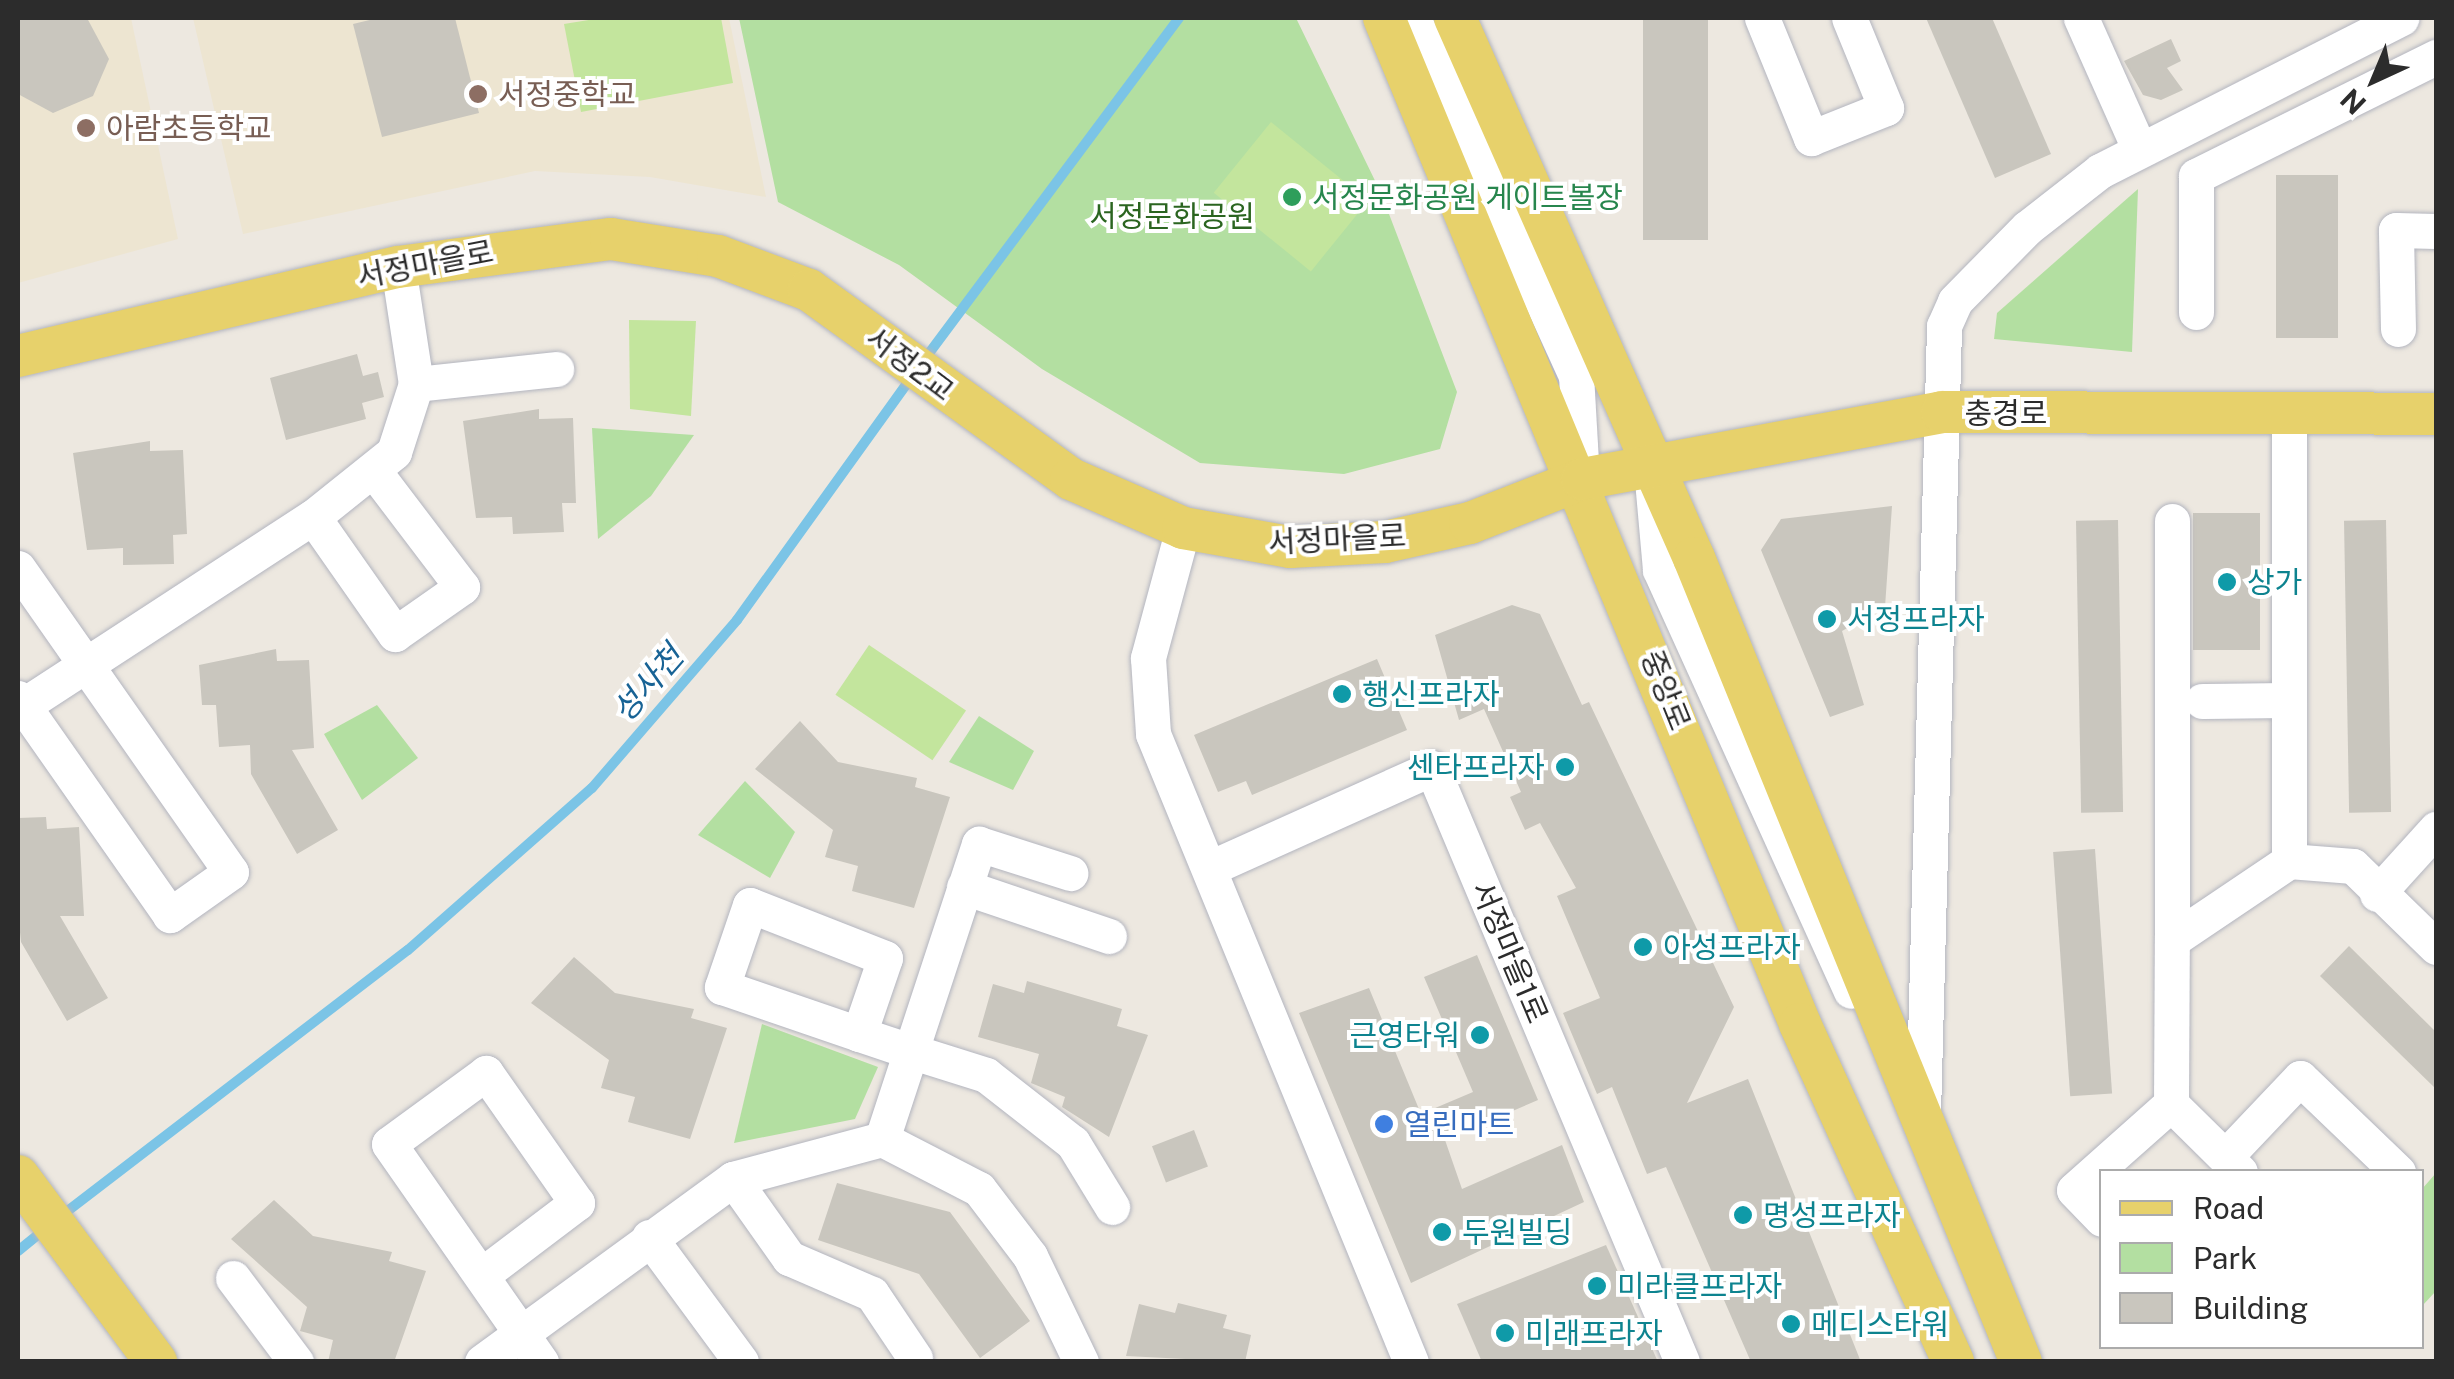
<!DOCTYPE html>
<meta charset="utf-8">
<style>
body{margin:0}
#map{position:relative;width:2454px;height:1379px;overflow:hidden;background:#ede8e0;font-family:"Public Sans","Noto Sans KR",sans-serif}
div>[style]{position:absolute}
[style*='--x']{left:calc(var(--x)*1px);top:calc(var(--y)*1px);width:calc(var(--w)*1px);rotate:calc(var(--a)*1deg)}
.education>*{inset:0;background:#ede5d1}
.green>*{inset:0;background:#b3dfa1}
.pitch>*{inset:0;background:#c3e59d;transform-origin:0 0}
.stream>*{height:10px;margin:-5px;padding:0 5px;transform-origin:5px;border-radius:5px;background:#7bc4e6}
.building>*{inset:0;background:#c9c6be;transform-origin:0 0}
.roads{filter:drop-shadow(0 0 2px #b3b5bf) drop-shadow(0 0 2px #b3b5bf)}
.minor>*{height:35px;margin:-17.5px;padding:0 17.5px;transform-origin:17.5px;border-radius:17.5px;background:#fff}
.major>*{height:42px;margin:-21px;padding:0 21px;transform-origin:21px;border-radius:21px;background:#e7d16b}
.dots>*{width:28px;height:28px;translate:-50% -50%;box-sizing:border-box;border:5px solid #fff;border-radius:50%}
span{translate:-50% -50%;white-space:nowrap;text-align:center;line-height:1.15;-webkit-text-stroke:8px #fff;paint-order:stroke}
.education-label{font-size:30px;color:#785e54}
.left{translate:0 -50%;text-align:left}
.leisure-label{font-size:30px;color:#27864d}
.park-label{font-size:30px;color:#2b6520}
.street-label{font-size:30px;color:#2c2c2c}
.culture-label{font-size:30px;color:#0d838f}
.right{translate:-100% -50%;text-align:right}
.shop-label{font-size:30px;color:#366cbe}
.water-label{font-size:32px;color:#186395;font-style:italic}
.frame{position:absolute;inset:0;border:20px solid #2c2c2c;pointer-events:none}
.legend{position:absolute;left:2099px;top:1169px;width:325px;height:180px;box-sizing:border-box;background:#fff;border:2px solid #ababab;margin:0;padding:12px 18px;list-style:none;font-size:30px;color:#2c2c2c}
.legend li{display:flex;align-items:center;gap:20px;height:50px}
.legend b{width:50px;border:2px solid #ababab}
.north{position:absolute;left:2324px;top:30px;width:100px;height:100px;-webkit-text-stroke:8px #fff;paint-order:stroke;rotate:224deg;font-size:28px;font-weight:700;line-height:40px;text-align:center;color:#2c2c2c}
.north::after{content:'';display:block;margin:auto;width:35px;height:45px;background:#2c2c2c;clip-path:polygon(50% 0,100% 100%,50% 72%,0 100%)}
</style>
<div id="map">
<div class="education">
<i style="clip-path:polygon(18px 18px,131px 18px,178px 239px,18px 283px)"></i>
<i style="clip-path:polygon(193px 18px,729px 18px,766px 197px,650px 177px,535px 171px,243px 234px)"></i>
</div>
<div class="green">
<i style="clip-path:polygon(739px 18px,1296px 18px,1381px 193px,1457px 392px,1440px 449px,1344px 474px,1200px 463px,1042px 369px,899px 265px,778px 202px)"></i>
<i style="clip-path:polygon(2138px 189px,2132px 352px,1994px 339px,1997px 313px)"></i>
<i style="clip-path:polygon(592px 428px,694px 435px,651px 496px,598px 539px)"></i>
<i style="clip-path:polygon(377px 705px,418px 758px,362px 800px,324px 734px)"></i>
<i style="clip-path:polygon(979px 716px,1034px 751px,1013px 790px,949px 762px)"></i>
<i style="clip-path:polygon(745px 781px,795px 832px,770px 878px,698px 835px)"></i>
<i style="clip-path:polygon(762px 1024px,878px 1067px,855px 1119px,734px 1143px)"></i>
<i style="clip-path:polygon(2436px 1173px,2436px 1291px,2422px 1306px,2422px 1189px)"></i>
</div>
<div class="pitch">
<i style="clip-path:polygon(601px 18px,721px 18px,733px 83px,581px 112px,564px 24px)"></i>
<i style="left:1271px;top:122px;width:125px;height:91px;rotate:39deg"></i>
<i style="clip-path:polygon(629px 320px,696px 321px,691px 416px,630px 409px)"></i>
<i style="left:869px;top:645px;width:117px;height:60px;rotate:34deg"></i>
</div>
<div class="stream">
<i style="--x:924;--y:360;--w:427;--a:-53.3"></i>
<i style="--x:61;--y:1216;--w:437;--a:-37.5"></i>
<i style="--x:408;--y:950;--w:245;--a:-41.4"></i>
<i style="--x:592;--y:788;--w:222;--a:-49.2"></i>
<i style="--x:737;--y:620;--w:298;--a:-54.3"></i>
<i style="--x:18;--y:1251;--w:33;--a:-39"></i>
</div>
<div class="building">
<i style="clip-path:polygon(18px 18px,87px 18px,109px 59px,93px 96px,53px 113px,18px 94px)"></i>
<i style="clip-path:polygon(378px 18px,455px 18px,479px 113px,382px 137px,353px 24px)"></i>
<i style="left:1643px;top:18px;width:65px;height:222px"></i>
<i style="clip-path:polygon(1926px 18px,1992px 18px,2051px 154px,1995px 178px)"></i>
<i style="clip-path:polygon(2171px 39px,2181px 61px,2167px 68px,2183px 90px,2161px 100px,2143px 95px,2124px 61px)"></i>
<i style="left:2276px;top:175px;width:62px;height:163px"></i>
<i style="clip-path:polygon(357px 354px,363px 376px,378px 372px,384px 397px,362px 403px,366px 419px,286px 440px,270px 378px)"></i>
<i style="clip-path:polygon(539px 409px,539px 419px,573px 418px,576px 503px,562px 503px,564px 532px,513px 534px,512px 517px,476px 518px,463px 421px)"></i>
<i style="clip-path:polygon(150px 441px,150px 451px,183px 450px,187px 534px,173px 535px,174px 564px,123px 565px,123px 548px,87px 550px,73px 453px)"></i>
<i style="clip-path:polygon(1892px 506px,1885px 607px,1842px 631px,1864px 705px,1830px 717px,1761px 550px,1781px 519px)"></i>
<i style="left:2260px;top:513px;width:137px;height:67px;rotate:90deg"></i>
<i style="left:2118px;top:520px;width:292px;height:42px;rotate:89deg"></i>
<i style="left:2386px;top:520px;width:292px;height:42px;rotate:89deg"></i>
<i style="clip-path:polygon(1512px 605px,1540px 614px,1582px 705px,1589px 702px,1734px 1007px,1687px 1103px,1748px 1079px,1861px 1362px,1751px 1362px,1666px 1167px,1647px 1174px,1612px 1087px,1597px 1094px,1563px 1013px,1600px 998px,1557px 896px,1576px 888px,1540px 823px,1525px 830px,1510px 797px,1521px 792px,1484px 709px,1459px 720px,1435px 635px)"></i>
<i style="clip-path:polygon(276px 649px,277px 661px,309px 660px,314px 748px,292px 750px,338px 830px,297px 854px,251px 774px,250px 745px,219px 747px,216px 705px,202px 705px,199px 665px)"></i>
<i style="clip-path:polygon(1377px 659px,1407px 730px,1252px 795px,1246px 781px,1218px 792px,1194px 735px)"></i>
<i style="clip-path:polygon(800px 721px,838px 762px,917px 778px,915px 787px,950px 797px,914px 908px,852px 891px,858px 866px,825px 857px,833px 830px,755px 769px)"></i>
<i style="clip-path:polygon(46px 817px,47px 829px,79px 827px,84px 916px,60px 916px,108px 998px,67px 1021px,21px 942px,18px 913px,18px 818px)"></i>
<i style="left:2095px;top:849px;width:245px;height:42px;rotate:86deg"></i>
<i style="clip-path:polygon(2349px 946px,2436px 1032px,2436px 1089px,2320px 976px)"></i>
<i style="clip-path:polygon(1477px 955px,1538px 1100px,1445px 1140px,1462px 1189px,1562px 1145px,1584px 1202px,1411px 1283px,1299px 1013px,1369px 988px,1421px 1114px,1473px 1092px,1424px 977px)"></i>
<i style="clip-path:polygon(574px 957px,615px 993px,694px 1009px,691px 1018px,727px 1028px,690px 1139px,628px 1122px,635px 1097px,601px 1088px,609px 1060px,531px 1003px)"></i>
<i style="clip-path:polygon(1027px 981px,1122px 1009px,1117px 1026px,1148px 1035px,1109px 1137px,1062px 1107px,1065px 1097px,1031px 1083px,1039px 1054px,978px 1037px,993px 984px,1024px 993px)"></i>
<i style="left:1194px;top:1130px;width:39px;height:45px;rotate:69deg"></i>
<i style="clip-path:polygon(837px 1183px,950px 1212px,1030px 1321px,980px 1358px,919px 1274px,818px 1240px)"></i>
<i style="clip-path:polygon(274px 1200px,313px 1236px,392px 1252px,389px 1261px,426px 1271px,394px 1362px,328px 1362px,333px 1340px,300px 1331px,307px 1307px,231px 1239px)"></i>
<i style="clip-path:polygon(1606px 1245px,1658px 1362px,1482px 1362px,1457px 1304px)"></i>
<i style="clip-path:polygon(1178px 1303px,1227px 1315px,1223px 1328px,1251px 1335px,1245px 1362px,1126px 1356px,1139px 1304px,1175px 1313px)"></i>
</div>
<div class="roads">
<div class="minor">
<i style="--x:1413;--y:18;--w:392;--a:65.5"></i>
<i style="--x:1576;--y:375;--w:104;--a:86.7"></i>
<i style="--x:1762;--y:18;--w:130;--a:67.8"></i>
<i style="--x:1811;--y:138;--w:81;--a:-21.8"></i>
<i style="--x:1886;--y:108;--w:97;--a:-112.3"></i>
<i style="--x:2081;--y:18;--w:140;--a:66"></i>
<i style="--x:2196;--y:312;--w:136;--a:-90"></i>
<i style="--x:2196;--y:176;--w:268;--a:-26.4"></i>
<i style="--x:2398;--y:329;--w:99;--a:-91.2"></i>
<i style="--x:2396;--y:230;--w:40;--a:1.4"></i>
<i style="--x:416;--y:384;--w:141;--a:-6.1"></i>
<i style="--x:1652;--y:480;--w:90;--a:84.9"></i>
<i style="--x:1660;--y:570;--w:462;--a:65.6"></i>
<i style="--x:313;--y:517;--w:143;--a:55"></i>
<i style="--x:395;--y:634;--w:82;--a:-35"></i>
<i style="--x:462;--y:587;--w:146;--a:-127.2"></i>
<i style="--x:2172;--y:521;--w:419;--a:90"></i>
<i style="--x:1183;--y:528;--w:135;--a:105.1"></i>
<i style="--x:1148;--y:658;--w:76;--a:86.2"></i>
<i style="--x:1153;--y:734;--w:679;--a:67.67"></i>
<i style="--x:18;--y:568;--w:371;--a:55"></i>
<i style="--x:231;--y:872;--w:75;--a:144.8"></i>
<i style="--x:170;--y:915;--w:265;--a:-125"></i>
<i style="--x:2202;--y:701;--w:87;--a:-0.7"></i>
<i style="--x:18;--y:709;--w:352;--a:-33.1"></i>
<i style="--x:313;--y:517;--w:104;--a:-38.7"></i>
<i style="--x:394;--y:452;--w:71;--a:-72.1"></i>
<i style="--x:416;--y:384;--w:118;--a:-98.7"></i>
<i style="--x:2289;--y:861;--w:448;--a:-90"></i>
<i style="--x:1210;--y:868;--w:243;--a:-24.2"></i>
<i style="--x:1432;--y:768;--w:644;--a:67.17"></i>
<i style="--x:964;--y:887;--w:153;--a:18.7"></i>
<i style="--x:2377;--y:894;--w:88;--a:-47.8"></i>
<i style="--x:859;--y:1034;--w:80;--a:-71.1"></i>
<i style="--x:885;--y:958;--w:145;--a:-158.6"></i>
<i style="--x:750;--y:905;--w:87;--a:108.9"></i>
<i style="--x:722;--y:987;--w:145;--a:18.9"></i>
<i style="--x:859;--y:1034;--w:54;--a:18.4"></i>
<i style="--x:910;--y:1051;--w:80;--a:17.5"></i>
<i style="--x:986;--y:1075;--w:110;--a:38"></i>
<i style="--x:1073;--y:1143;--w:75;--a:58.6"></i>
<i style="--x:1923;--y:1114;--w:788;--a:-88.47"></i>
<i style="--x:1944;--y:326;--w:27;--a:-66"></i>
<i style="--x:1955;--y:301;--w:103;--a:-45.4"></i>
<i style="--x:2027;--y:228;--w:93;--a:-38"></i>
<i style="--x:2100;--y:171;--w:338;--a:-26.9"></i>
<i style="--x:882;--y:1139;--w:311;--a:-71.8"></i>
<i style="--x:979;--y:844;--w:96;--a:17.7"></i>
<i style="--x:2225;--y:1157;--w:109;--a:-46.5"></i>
<i style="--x:2300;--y:1078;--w:136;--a:43.8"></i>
<i style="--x:2240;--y:1172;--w:97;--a:-135.4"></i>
<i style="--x:2171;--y:1104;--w:164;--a:-89.7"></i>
<i style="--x:2172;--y:940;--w:141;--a:-34"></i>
<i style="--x:2289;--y:861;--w:64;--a:4.5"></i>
<i style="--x:2353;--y:866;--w:116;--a:44.3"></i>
<i style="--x:733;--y:1179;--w:97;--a:54.7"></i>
<i style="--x:789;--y:1258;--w:90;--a:23.4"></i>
<i style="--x:872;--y:1294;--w:77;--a:56.1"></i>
<i style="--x:2102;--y:1219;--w:40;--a:-134"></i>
<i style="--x:2074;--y:1190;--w:130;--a:-41.6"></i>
<i style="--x:649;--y:1237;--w:155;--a:53.6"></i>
<i style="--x:483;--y:1274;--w:118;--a:-37.1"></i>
<i style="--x:577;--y:1203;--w:159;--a:-125"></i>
<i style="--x:486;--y:1073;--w:120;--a:143.8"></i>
<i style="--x:389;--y:1144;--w:266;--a:55.1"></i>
<i style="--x:233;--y:1278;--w:105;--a:53.1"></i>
<i style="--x:482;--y:1362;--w:311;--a:-36.1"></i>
<i style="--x:733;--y:1179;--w:154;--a:-15"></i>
<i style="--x:882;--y:1139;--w:109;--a:27.3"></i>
<i style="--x:979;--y:1189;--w:84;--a:52.7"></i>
<i style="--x:1030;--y:1256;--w:118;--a:64.3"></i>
</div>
<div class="major">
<i style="--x:1384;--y:18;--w:1089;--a:67.53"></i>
<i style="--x:1800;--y:1024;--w:371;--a:65.6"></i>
<i style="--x:1455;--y:18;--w:591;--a:66.13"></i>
<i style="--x:1694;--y:558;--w:868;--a:67.87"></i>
<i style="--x:18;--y:356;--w:390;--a:-13.2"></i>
<i style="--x:398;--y:267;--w:215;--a:-7.5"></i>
<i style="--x:611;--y:239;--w:108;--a:9"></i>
<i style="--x:718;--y:256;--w:97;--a:20.5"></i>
<i style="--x:809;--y:290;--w:323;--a:35.8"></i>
<i style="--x:1071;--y:479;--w:122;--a:23.6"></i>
<i style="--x:1183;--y:528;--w:109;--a:10.1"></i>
<i style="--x:1290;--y:547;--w:95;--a:-3"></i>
<i style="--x:1385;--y:542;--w:87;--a:-12.6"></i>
<i style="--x:1470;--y:523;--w:120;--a:-21.4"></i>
<i style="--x:1582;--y:479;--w:366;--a:-10.5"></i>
<i style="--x:1942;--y:412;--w:494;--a:0.2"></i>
<i style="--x:18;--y:1176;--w:232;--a:53.4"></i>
</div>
</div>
<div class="dots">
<i style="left:478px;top:94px;background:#8d6e63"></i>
<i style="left:86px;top:128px;background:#8d6e63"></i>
<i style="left:1292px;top:197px;background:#2e9e5b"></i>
<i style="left:2227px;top:582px;background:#0f9aa8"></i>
<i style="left:1827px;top:619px;background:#0f9aa8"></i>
<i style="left:1342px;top:694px;background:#0f9aa8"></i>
<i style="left:1565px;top:767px;background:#0f9aa8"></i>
<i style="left:1643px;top:947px;background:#0f9aa8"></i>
<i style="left:1480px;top:1035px;background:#0f9aa8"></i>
<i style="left:1384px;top:1124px;background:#3f7fe0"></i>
<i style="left:1743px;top:1215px;background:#0f9aa8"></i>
<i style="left:1442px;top:1232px;background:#0f9aa8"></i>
<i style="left:1597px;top:1286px;background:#0f9aa8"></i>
<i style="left:1791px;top:1324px;background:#0f9aa8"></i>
<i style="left:1505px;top:1333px;background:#0f9aa8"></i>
</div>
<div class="education-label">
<span class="left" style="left:498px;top:94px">서정중학교</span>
<span class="left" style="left:106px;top:128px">아람초등학교</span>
</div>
<div class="leisure-label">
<span class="left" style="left:1312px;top:197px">서정문화공원 게이트볼장</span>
</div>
<div class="park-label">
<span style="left:1172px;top:216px">서정문화공원</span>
</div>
<div class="street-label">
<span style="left:425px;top:264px;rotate:-11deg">서정마을로</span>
<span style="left:910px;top:364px;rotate:37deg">서정2교</span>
<span style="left:2006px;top:413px">충경로</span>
<span style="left:1337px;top:539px;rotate:-3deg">서정마을로</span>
<span style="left:1666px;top:690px;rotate:68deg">중앙로</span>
<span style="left:1510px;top:952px;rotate:67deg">서정마을1로</span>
</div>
<div class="culture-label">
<span class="left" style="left:2247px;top:582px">상가</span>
<span class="left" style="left:1847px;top:619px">서정프라자</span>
<span class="left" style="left:1362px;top:694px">행신프라자</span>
<span class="right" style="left:1545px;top:767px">센타프라자</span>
<span class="left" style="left:1663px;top:947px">아성프라자</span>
<span class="right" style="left:1460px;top:1035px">근영타워</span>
<span class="left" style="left:1763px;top:1215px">명성프라자</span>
<span class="left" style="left:1462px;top:1232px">두원빌딩</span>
<span class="left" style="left:1617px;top:1286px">미라클프라자</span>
<span class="left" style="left:1811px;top:1324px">메디스타워</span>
<span class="left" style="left:1525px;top:1333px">미래프라자</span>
</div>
<div class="shop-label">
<span class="left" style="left:1404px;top:1124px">열린마트</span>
</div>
<div class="water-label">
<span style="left:648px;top:684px;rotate:-49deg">성사천</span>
</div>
<div class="frame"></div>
<ul class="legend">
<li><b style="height:12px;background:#e7d16b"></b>Road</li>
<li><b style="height:28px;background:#b3dfa1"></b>Park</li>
<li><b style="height:28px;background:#c9c6be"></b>Building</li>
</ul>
<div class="north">N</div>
</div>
